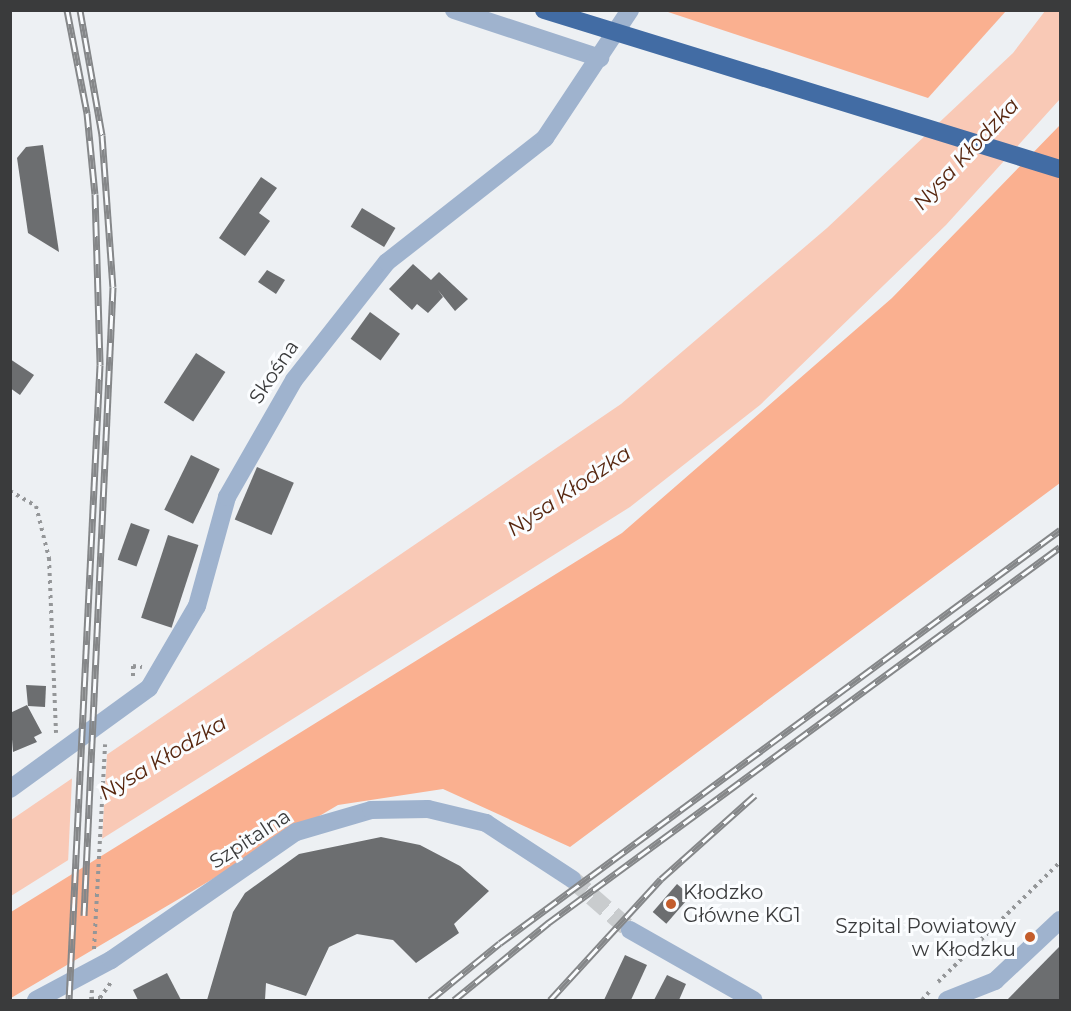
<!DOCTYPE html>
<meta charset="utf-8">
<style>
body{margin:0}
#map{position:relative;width:1071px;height:1011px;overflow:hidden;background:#edf0f3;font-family:Montserrat,sans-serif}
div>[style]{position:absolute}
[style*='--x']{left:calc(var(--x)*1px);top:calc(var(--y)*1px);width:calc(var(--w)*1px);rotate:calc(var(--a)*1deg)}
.green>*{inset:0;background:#fab090}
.water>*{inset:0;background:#f9c9b6}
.pier>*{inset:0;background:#edf0f3}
.building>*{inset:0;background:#6c6e70;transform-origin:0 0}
.minor-tunnel>*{height:18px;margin-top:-9px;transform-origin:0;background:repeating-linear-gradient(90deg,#c9ccce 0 18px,transparent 0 27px)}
.path>*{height:4px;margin-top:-2px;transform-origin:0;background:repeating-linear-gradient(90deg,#949698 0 3px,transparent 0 7.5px)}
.minor>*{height:18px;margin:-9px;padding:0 9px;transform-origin:9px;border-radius:9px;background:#9fb3ce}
.highway>*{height:18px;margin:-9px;padding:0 9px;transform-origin:9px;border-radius:9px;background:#426ca4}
.rail>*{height:7px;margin-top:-3.5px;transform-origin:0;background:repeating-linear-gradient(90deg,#fbfdff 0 14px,#858789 0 28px);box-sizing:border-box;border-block:2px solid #858789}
.dots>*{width:16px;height:16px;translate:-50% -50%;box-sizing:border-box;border:3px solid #fbfdff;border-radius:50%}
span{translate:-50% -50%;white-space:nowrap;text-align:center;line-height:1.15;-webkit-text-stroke:6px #fbfdff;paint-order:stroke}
.street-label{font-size:20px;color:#3a3b3c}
.poi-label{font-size:20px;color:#3a3b3c}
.left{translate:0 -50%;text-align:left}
.right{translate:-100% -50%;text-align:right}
.water-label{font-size:21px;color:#572710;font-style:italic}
.frame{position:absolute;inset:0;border:12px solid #3a3b3c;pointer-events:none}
</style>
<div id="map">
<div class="green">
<i style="clip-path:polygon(665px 11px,1006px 11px,928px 98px)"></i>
<i style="clip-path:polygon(1060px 125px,1060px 483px,570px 847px,443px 789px,338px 805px,11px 998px,11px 912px,622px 533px,892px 298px)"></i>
</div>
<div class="water">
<i style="clip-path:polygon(1045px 11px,1060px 11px,1060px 99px,946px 225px,760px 405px,630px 507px,11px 896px,11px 820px,621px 404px,827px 228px,1013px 53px)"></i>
</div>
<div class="pier">
<i style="clip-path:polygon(107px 754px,102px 841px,68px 863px,72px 778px)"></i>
</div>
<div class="building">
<i style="clip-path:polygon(43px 145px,59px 252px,28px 233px,17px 158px,26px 147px)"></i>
<i style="clip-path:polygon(261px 177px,277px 188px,259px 213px,270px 221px,245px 256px,219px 238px)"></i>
<i style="left:362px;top:208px;width:39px;height:22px;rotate:31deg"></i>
<i style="clip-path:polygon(413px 264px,431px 280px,439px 272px,468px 299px,455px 311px,438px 290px,443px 297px,428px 313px,417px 304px,412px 310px,389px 289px)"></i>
<i style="clip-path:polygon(267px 270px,285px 280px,276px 294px,258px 282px)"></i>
<i style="left:370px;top:312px;width:37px;height:33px;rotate:36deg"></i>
<i style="left:196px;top:353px;width:35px;height:59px;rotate:33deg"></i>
<i style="clip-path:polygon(10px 359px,34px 375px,20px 395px,10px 388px)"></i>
<i style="left:191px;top:455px;width:32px;height:61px;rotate:26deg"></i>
<i style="left:257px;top:467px;width:40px;height:57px;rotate:23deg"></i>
<i style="left:131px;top:523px;width:20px;height:39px;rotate:20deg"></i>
<i style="left:168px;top:535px;width:32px;height:87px;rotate:18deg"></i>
<i style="clip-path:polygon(26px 685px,46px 686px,45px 707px,28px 706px)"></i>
<i style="clip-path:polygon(27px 705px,42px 733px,34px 737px,37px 742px,13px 752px,10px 713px)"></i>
<i style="clip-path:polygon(381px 837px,420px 845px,460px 866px,489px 891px,454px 924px,459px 933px,416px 963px,393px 940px,357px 934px,329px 947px,306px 996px,266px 983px,265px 1000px,207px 1000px,233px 912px,245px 893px,299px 854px)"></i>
<i style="left:677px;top:884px;width:18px;height:37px;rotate:41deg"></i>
<i style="clip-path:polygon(1060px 946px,1060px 1000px,1007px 1000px)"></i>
<i style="clip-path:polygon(625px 955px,647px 965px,631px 1000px,604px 1000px)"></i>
<i style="clip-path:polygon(167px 973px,181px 1000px,138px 1000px,133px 990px)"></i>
<i style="clip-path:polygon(667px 975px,686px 984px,679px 1000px,654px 1000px)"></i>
</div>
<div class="minor-tunnel">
<i style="--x:572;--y:879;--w:77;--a:41.3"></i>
</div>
<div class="path">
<i style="--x:10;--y:491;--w:30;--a:30"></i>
<i style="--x:36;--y:506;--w:54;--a:76"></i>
<i style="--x:49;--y:558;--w:175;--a:87.7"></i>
<i style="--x:133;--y:676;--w:10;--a:-90"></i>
<i style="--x:133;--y:666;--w:9;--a:6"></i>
<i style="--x:94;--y:949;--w:205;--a:-86.9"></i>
<i style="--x:938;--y:982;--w:171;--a:-44.5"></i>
<i style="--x:92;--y:990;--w:9;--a:96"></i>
<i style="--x:91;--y:999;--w:9;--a:-6"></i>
<i style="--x:100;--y:998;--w:19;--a:-55"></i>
<i style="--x:922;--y:1000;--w:11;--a:-49"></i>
</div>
<div class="minor">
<i style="--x:454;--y:10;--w:154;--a:18.2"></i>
<i style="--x:10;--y:789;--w:172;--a:-36"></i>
<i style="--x:149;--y:688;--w:95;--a:-59.7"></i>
<i style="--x:197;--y:606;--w:113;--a:-74.6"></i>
<i style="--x:227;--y:497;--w:135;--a:-60.2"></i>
<i style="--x:294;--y:380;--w:150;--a:-51.8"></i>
<i style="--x:387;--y:262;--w:201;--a:-38.1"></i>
<i style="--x:545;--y:138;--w:154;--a:-56.4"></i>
<i style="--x:630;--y:930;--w:142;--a:29.6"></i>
<i style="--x:36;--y:1000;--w:85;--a:-28.1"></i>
<i style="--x:111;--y:960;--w:225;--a:-34.7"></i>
<i style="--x:296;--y:832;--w:78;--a:-16.3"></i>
<i style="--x:371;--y:810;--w:57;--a:-1"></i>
<i style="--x:428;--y:809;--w:60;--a:13.6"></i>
<i style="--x:486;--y:823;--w:103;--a:33.1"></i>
<i style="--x:947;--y:1000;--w:52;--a:-21.6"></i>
<i style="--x:995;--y:981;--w:89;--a:-43.2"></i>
</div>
<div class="highway">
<i style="--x:544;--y:10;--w:540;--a:17.13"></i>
</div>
<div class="rail">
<i style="--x:67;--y:10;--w:105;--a:79"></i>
<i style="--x:87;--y:113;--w:81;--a:84.4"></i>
<i style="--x:95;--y:194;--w:171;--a:88.3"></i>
<i style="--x:100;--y:365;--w:636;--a:92.79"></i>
<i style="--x:80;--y:10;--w:127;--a:80"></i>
<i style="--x:102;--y:135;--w:152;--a:85.9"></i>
<i style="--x:113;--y:287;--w:629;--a:92.64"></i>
<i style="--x:430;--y:1000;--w:90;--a:-39.2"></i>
<i style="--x:500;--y:943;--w:696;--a:-36.41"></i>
<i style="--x:454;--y:1000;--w:122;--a:-39.3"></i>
<i style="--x:548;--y:923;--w:635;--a:-36.29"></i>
<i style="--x:550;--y:1000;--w:164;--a:-47.5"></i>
<i style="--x:661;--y:879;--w:126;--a:-41.8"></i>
</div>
<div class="dots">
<i style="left:671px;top:904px;background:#c35d2c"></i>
<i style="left:1030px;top:937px;background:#c35d2c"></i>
</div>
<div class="street-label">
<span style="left:274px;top:372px;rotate:-56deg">Skośna</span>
<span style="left:250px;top:839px;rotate:-33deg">Szpitalna</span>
</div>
<div class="poi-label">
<span class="left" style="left:683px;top:904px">Kłodzko<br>Główne KG1</span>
<span class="right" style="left:1016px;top:938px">Szpital Powiatowy<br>w Kłodzku</span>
</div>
<div class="water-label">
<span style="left:966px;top:154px;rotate:-47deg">Nysa Kłodzka</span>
<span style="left:569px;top:491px;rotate:-34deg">Nysa Kłodzka</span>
<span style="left:163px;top:758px;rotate:-31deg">Nysa Kłodzka</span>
</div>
<div class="frame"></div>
</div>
